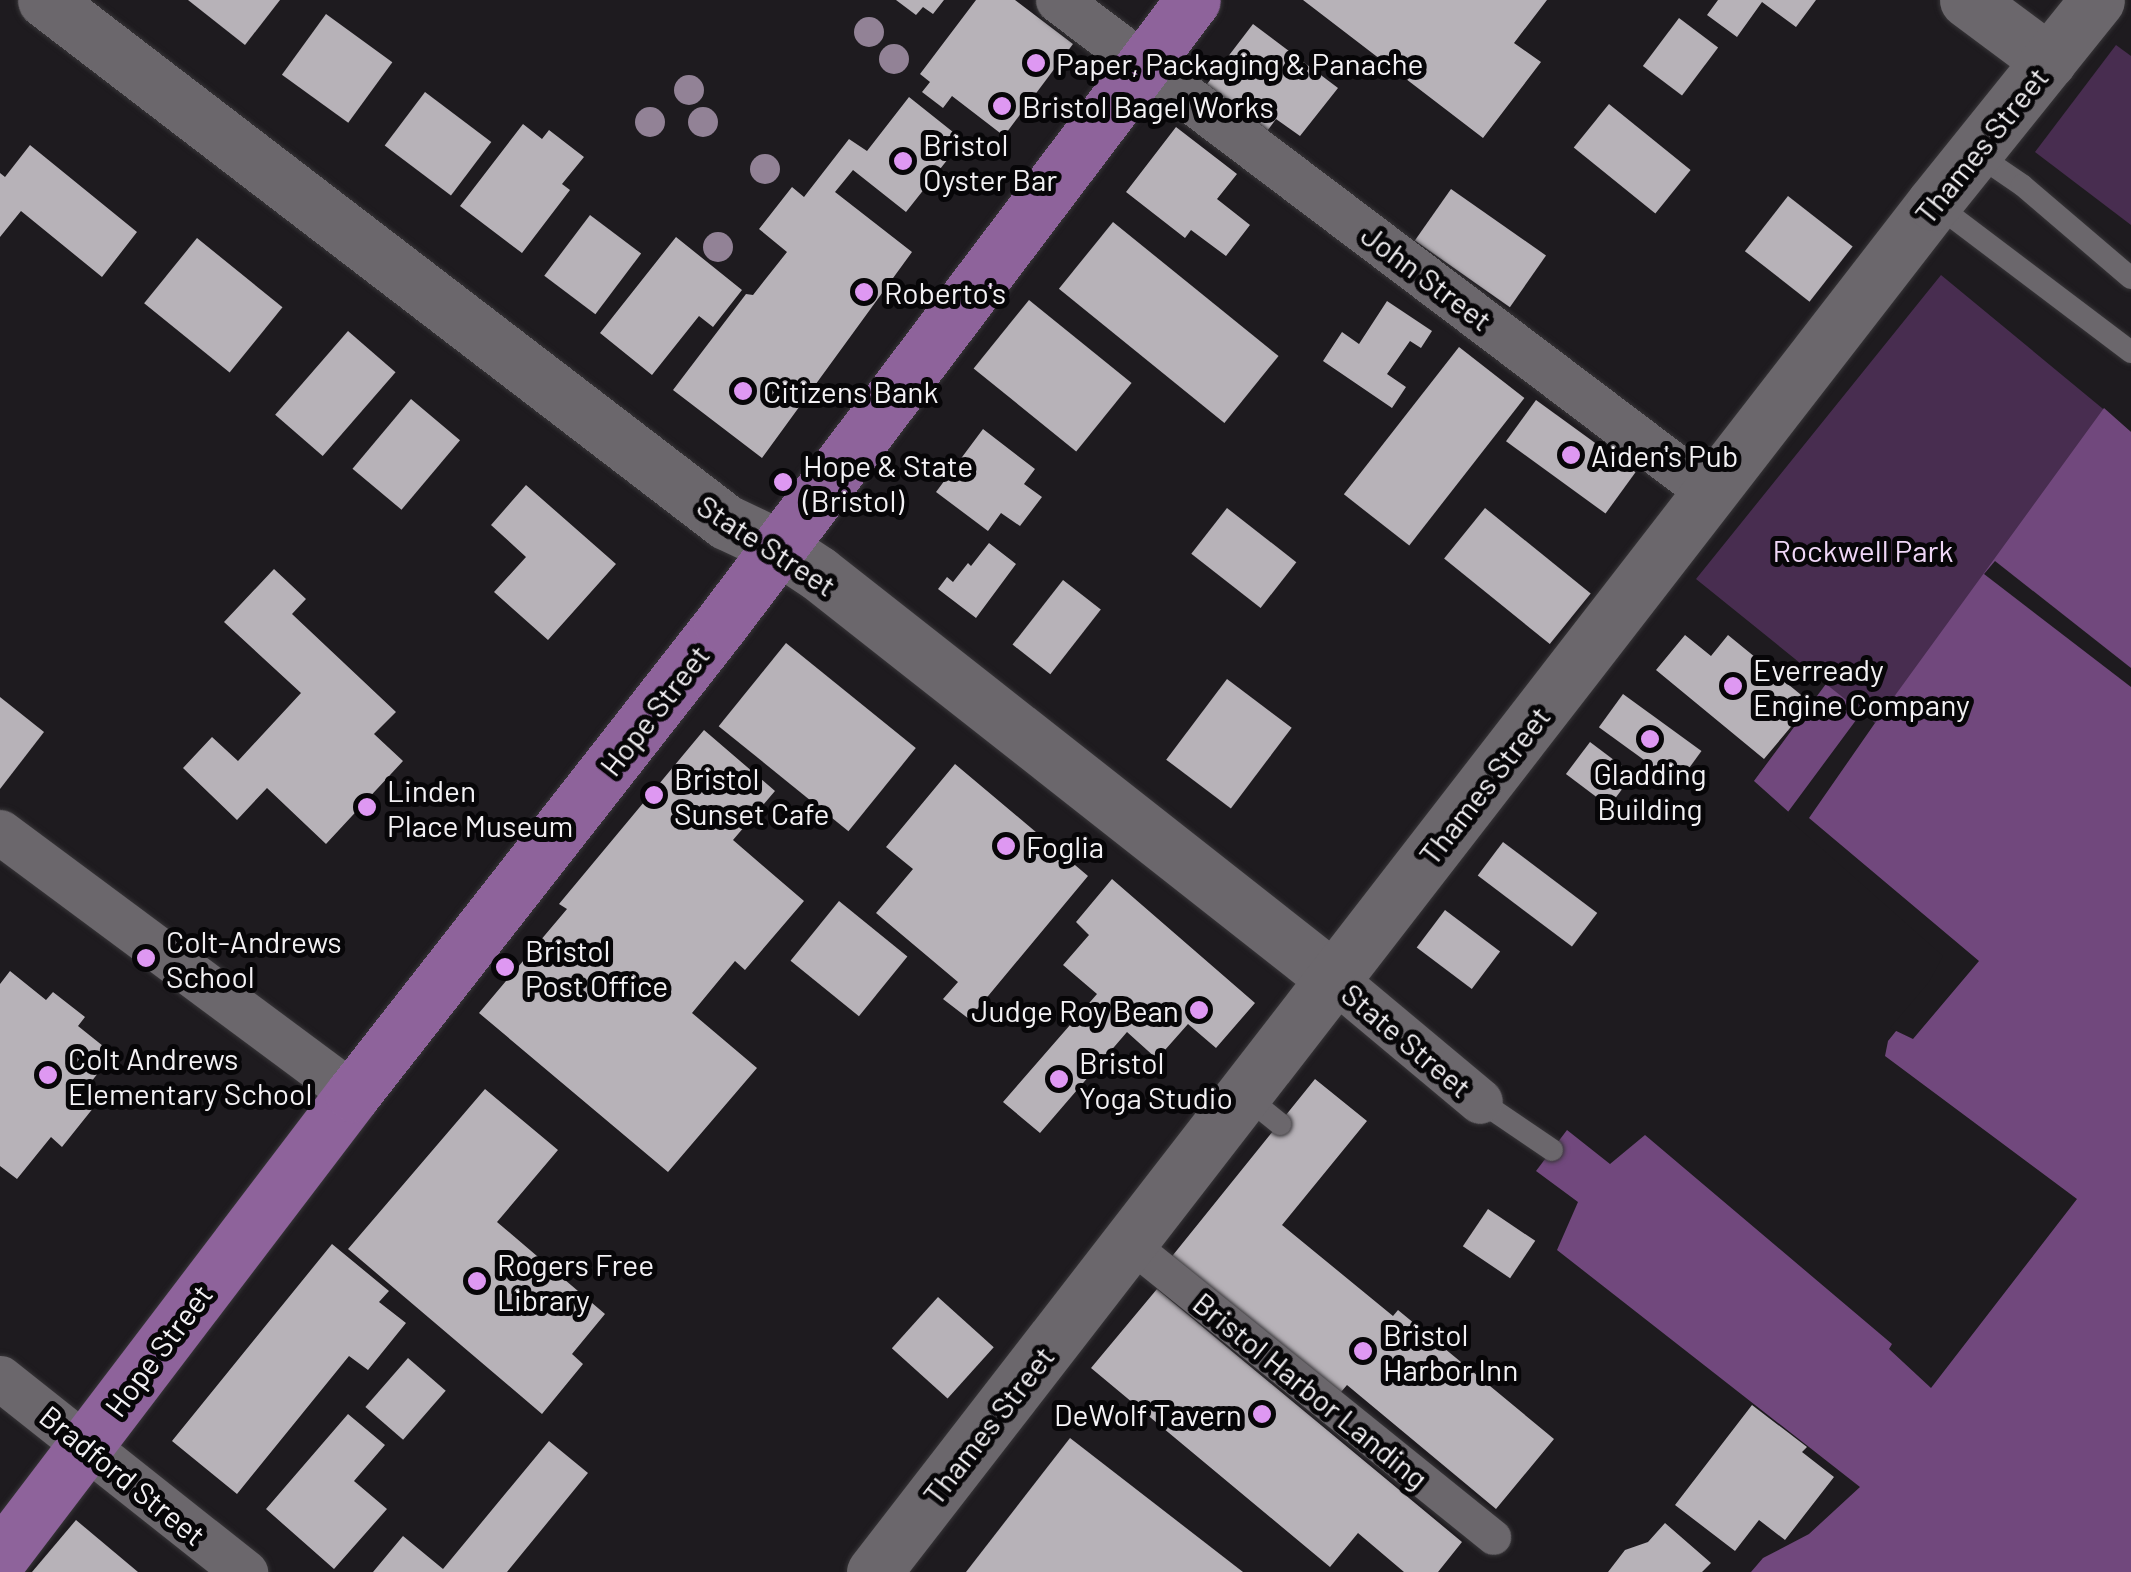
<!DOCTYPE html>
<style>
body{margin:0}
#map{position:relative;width:2131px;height:1572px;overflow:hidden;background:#1e1b1f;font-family:Barlow,sans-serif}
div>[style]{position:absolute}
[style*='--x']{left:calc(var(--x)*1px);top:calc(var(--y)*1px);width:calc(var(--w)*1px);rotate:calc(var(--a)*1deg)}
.green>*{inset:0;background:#482d50}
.water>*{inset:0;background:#71487d}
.pier>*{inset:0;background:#1e1b1f}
.building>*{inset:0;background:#b7b2b8;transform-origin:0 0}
.roads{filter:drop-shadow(0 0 2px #373538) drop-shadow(0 0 2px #373538)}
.service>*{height:22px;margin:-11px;padding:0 11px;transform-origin:11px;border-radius:11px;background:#6b676c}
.pedestrian>*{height:35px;margin:-17.5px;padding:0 17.5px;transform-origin:17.5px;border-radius:17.5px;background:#6b676c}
.minor>*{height:45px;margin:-22.5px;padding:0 22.5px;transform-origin:22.5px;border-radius:22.5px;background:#6b676c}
.tertiary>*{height:55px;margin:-27.5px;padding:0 27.5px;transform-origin:27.5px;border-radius:27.5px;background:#6b676c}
.primary>*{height:55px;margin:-27.5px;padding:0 27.5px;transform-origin:27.5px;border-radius:27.5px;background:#8e639b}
.trees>*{width:30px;height:30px;margin:-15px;border-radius:50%;background:#928296}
.dots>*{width:28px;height:28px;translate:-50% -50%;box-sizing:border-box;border:5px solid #070608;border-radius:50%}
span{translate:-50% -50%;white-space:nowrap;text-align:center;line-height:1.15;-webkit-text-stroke:10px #070608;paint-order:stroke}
.poi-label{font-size:30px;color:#f3f1f4}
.left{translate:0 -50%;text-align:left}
.right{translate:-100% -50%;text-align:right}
.street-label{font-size:30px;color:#f3f1f4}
.park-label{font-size:30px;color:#f0d7f7}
</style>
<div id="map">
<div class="green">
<i style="clip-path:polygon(2116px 45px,2131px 56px,2131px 225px,2035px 152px)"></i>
<i style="clip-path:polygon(1941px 275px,2131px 432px,1932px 676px,1875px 723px,1862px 713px,1754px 781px,1826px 684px,1696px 579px)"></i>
</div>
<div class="water">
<i style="clip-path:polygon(2104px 408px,2131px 432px,2131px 1572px,1751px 1572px,1763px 1558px,1809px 1534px,1860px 1487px,1557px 1250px,1578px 1202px,1536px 1171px,1567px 1130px,1610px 1164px,1645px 1135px,1892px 1344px,1889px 1349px,1931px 1388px,2077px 1199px,1885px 1056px,1888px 1041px,1933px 985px,1949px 955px,1754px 781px,1826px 684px,1875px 723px)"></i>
</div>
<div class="pier">
<i style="clip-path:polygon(1995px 561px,2131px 668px,2131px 687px,1984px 574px)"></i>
<i style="clip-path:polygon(1862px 712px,1875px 723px,1809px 818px,1979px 961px,1913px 1039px,1890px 1028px,1929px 982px,1943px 956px,1785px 816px)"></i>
</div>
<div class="building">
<i style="clip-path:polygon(188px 0,280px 0,245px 45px)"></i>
<i style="clip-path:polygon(896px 0,944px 0,933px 14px,923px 7px,916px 15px)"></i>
<i style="clip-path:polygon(976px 0,1015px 0,1073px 44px,1004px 136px,952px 96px,943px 108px,922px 92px,930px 82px,920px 74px)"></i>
<i style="clip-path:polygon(1303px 0,1547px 0,1514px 43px,1541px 62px,1483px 138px)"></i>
<i style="clip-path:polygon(1718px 0,1816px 0,1796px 27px,1762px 2px,1737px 37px,1707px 15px)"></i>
<i style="left:326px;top:14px;width:82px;height:75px;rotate:36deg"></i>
<i style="left:1679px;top:18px;width:49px;height:60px;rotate:37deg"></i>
<i style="clip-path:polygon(1253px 24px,1338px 88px,1300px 136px,1276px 119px,1265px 134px,1204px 88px)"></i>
<i style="left:425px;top:92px;width:83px;height:67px;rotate:37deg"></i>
<i style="clip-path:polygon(909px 97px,963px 140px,906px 212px,853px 170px,835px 192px,912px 252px,762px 458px,673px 390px,746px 294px,753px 295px,787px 252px,759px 229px,792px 187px,804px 197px,849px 139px,867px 151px)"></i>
<i style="left:1609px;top:104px;width:105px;height:56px;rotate:39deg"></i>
<i style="clip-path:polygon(523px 124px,542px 139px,549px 130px,584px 157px,562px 184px,570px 190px,522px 253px,460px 206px)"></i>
<i style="clip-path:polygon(1176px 127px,1237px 174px,1217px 199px,1250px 225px,1226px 256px,1191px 230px,1185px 238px,1126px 192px)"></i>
<i style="clip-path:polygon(30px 145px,137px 232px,102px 277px,21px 211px,0 237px,0 173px,5px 177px)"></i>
<i style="left:1451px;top:189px;width:116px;height:63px;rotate:35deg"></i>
<i style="left:1788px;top:196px;width:82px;height:70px;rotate:38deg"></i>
<i style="left:590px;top:215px;width:64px;height:76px;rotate:37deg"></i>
<i style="left:1113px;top:222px;width:213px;height:86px;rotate:39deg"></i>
<i style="clip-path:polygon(676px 237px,742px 290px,713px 327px,699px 316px,652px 375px,600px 333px)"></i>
<i style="left:197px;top:238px;width:110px;height:84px;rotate:39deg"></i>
<i style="left:1029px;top:300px;width:132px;height:88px;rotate:39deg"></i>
<i style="clip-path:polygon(1387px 301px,1432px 331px,1421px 348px,1410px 341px,1387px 374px,1406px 387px,1392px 408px,1323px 361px,1342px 332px,1359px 344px)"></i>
<i style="left:348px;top:331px;width:63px;height:111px;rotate:41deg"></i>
<i style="left:1459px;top:347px;width:83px;height:187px;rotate:38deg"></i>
<i style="left:411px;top:399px;width:64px;height:91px;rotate:40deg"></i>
<i style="left:1536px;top:400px;width:123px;height:51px;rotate:36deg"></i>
<i style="clip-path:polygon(983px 429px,1035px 469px,1024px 484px,1042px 497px,1020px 526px,1001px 513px,988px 531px,936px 492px)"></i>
<i style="clip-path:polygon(526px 485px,616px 564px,548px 640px,494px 592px,526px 557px,491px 525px)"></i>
<i style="left:1227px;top:508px;width:88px;height:58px;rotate:38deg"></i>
<i style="left:1485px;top:508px;width:136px;height:65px;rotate:39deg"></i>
<i style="clip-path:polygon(989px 543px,1016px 564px,976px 618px,938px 589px,947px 577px,953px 582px,968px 563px,971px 566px)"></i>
<i style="clip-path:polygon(274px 569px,306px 599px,292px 614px,396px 712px,374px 734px,403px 761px,326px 844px,267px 788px,237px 820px,183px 768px,212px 737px,238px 761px,301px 693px,224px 622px)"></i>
<i style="left:1063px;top:580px;width:48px;height:82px;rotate:38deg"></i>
<i style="clip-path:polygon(1685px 635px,1711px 656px,1728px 635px,1811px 703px,1764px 759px,1656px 670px)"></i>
<i style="left:786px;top:643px;width:167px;height:107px;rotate:39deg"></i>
<i style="left:1227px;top:679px;width:81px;height:101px;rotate:37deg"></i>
<i style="left:1623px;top:694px;width:97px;height:41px;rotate:36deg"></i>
<i style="clip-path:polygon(0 697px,44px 732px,0 789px)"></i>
<i style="clip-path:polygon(704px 730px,775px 791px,733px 840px,804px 901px,745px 970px,735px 961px,692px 1013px,757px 1068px,668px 1172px,479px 1013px,567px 909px,559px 904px)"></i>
<i style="left:1590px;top:742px;width:54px;height:40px;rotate:37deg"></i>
<i style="clip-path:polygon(955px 764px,1088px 876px,969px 1019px,943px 999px,958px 982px,876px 913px,913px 869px,886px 847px)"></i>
<i style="left:1503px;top:842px;width:118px;height:42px;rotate:37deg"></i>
<i style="clip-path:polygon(1112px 879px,1255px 1003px,1216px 1048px,1188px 1024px,1157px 1059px,1127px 1032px,1040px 1133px,1003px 1102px,1097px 994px,1063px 965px,1089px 935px,1076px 922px)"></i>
<i style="left:839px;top:901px;width:88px;height:77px;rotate:39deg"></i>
<i style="left:1445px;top:910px;width:69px;height:47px;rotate:37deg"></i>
<i style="clip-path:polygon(10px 971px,46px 1000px,53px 992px,85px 1017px,78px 1026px,113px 1054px,80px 1096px,94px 1107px,62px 1147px,51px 1137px,17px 1179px,0 1166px,0 984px)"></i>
<i style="clip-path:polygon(1315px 1079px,1367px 1121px,1282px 1225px,1393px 1316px,1398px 1310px,1554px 1439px,1496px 1509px,1347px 1385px,1336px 1398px,1169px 1260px)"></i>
<i style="clip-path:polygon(485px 1089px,558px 1150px,497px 1222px,605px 1314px,572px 1354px,583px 1364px,542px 1414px,348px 1249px)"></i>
<i style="left:1488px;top:1209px;width:57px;height:45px;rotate:34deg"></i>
<i style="clip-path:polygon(332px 1244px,389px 1291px,379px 1302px,406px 1323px,368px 1370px,349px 1356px,237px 1494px,172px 1441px)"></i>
<i style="clip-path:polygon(1157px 1289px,1462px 1542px,1438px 1572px,1404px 1572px,1358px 1533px,1330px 1567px,1091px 1368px)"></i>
<i style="left:938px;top:1297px;width:75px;height:69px;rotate:42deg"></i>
<i style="left:408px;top:1358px;width:50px;height:65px;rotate:41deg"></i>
<i style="clip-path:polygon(1752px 1405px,1807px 1447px,1802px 1452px,1834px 1477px,1785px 1540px,1759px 1520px,1735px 1551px,1675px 1505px)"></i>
<i style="clip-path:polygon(348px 1414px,385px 1445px,354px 1481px,387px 1509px,334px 1569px,266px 1509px)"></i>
<i style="clip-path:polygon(1070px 1438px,1243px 1572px,966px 1572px)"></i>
<i style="clip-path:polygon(549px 1441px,588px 1473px,507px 1572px,373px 1572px,403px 1536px,443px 1569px)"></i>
<i style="clip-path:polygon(76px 1520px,138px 1572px,32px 1572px)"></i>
<i style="clip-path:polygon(1665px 1523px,1711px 1563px,1702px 1572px,1608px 1572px,1625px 1550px,1648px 1542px)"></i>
</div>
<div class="roads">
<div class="service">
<i style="--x:1975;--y:153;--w:57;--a:34.2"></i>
<i style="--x:2022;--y:185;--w:143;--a:40.5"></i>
<i style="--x:1934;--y:203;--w:247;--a:37.1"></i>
<i style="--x:1243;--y:1094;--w:48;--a:39"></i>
<i style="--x:1480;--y:1101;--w:87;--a:34.2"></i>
</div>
<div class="pedestrian">
<i style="--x:1129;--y:1243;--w:468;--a:38.9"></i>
</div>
<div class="minor">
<i style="--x:1058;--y:0;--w:816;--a:37.08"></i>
<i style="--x:0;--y:832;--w:440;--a:36.6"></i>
<i style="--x:1334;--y:979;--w:190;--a:39.9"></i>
<i style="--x:0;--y:1378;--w:313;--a:38.4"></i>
</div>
<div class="tertiary">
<i style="--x:45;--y:0;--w:858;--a:37.47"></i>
<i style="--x:726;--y:522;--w:56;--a:25.2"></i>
<i style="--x:777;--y:546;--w:49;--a:33.4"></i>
<i style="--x:818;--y:573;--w:657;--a:38.2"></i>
<i style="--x:1967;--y:0;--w:102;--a:36.6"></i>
<i style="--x:874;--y:1572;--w:1731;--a:-52.25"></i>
<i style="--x:1934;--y:203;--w:260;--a:-51.2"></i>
</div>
<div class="primary">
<i style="--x:0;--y:1558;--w:583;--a:-52.74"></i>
<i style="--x:353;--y:1094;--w:597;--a:-51.94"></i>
<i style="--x:721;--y:624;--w:782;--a:-52.9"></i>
</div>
</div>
<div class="trees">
<i style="left:869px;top:32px"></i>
<i style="left:894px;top:59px"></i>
<i style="left:689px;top:90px"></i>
<i style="left:650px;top:122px"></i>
<i style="left:703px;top:122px"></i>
<i style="left:765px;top:169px"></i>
<i style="left:718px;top:247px"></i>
</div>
<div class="dots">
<i style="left:1036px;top:63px;background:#de98f2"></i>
<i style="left:1002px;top:106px;background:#de98f2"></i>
<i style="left:903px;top:161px;background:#de98f2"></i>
<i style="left:864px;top:292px;background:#de98f2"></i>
<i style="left:743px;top:391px;background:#de98f2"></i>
<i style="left:1571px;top:455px;background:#de98f2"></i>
<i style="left:783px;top:482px;background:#de98f2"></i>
<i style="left:1733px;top:686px;background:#de98f2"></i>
<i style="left:1650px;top:739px;background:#de98f2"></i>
<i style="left:654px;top:795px;background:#de98f2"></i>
<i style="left:367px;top:807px;background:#de98f2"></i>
<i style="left:1006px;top:846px;background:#de98f2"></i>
<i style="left:146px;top:958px;background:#de98f2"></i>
<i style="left:505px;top:967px;background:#de98f2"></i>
<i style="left:1199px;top:1010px;background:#de98f2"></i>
<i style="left:48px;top:1075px;background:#de98f2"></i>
<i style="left:1059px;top:1079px;background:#de98f2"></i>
<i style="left:477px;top:1281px;background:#de98f2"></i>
<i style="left:1363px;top:1351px;background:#de98f2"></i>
<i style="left:1262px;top:1414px;background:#de98f2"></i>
</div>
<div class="poi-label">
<span class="left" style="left:1056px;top:63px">Paper, Packaging &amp; Panache</span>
<span class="left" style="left:1022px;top:106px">Bristol Bagel Works</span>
<span class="left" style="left:923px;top:161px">Bristol<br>Oyster Bar</span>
<span class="left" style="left:884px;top:292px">Roberto's</span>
<span class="left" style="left:763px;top:391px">Citizens Bank</span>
<span class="left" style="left:1591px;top:455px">Aiden's Pub</span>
<span class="left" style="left:803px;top:482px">Hope &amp; State<br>(Bristol)</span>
<span class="left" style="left:1753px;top:686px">Everready<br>Engine Company</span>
<span style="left:1650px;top:790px">Gladding<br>Building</span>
<span class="left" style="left:674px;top:795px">Bristol<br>Sunset Cafe</span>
<span class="left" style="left:387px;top:807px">Linden<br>Place Museum</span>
<span class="left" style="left:1026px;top:846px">Foglia</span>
<span class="left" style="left:166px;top:958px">Colt-Andrews<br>School</span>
<span class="left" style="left:525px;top:967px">Bristol<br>Post Office</span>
<span class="right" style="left:1179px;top:1010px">Judge Roy Bean</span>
<span class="left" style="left:68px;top:1075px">Colt Andrews<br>Elementary School</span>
<span class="left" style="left:1079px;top:1079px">Bristol<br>Yoga Studio</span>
<span class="left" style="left:497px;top:1281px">Rogers Free<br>Library</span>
<span class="left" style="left:1383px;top:1351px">Bristol<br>Harbor Inn</span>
<span class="right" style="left:1242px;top:1414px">DeWolf Tavern</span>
</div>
<div class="street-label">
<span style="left:1981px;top:145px;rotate:-51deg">Thames Street</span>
<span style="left:1427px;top:277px;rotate:37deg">John Street</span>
<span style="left:767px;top:545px;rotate:33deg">State Street</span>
<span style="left:654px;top:710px;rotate:-52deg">Hope Street</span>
<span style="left:1484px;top:785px;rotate:-52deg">Thames Street</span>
<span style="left:1407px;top:1040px;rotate:40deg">State Street</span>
<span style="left:158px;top:1350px;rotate:-53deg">Hope Street</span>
<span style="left:1311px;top:1390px;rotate:39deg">Bristol Harbor Landing</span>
<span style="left:988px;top:1425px;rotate:-52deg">Thames Street</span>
<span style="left:123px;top:1475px;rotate:39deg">Bradford Street</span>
</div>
<div class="park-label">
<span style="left:1863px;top:550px">Rockwell Park</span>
</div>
</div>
